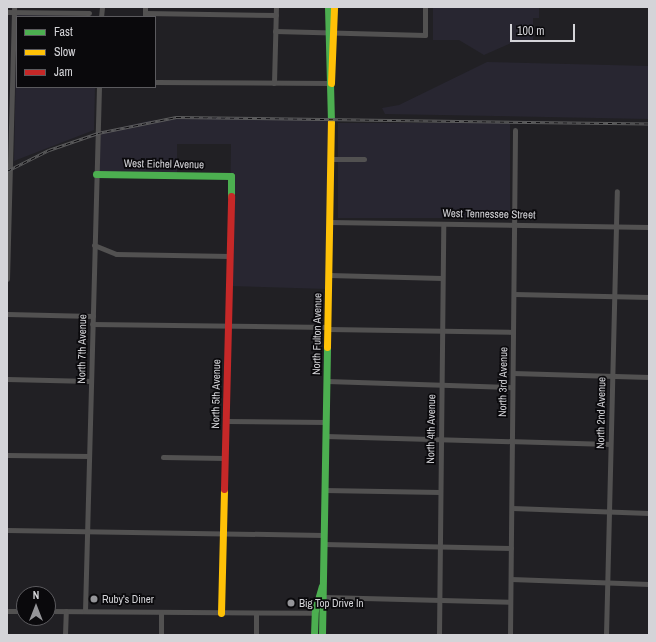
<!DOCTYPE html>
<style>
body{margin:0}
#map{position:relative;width:656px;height:642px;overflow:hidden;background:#212024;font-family:"Archivo Narrow",sans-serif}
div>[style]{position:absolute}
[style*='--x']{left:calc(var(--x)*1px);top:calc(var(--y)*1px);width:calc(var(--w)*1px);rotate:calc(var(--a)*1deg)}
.built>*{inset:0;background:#282631;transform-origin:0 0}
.street>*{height:5px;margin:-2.5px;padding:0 2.5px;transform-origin:2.5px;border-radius:2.5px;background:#525151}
.fast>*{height:7px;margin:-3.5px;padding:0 3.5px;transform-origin:3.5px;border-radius:3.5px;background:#4caf50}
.slow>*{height:7px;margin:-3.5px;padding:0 3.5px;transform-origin:3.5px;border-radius:3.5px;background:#ffc107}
.jam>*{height:7px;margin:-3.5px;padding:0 3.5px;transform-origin:3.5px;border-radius:3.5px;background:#c62828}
.rail>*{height:3px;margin-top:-1.5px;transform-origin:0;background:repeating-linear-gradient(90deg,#0a090c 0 4.5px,#5c5c5d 0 9px);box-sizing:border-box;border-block:1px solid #5c5c5d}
.dots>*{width:11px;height:11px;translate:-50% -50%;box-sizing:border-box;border:2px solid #0a090c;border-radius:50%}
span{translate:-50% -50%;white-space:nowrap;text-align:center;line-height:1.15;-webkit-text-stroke:3.5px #0a090c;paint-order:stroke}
.street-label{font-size:11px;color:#d4d4d8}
.poi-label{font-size:11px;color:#d4d4d8}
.left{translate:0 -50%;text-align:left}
.frame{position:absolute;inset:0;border:8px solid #d4d4d8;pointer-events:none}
.legend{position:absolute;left:16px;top:16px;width:140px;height:72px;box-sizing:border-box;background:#0a090c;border:1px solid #5b5a5e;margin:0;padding:5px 7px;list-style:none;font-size:12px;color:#d4d4d8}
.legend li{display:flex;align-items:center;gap:8px;height:20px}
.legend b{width:20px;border:1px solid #5b5a5e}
.north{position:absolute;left:16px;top:586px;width:40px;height:40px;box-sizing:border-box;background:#0a090c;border:1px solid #5b5a5e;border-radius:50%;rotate:0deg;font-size:11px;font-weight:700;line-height:16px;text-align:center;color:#d4d4d8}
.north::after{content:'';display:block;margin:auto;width:14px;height:18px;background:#959599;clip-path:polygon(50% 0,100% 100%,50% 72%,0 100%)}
.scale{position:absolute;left:510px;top:24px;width:65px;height:18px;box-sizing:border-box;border:2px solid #d4d4d8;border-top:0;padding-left:5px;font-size:12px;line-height:14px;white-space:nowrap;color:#d4d4d8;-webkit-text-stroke:3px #0a090c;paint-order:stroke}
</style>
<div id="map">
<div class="built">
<i style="clip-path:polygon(433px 7px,539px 7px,539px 18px,533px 18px,533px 41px,511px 43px,484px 55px,459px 40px,433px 40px)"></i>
<i style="clip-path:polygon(17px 15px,97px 15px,17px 17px,17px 87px,95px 87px,94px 130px,14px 161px)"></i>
<i style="clip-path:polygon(487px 62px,649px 66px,649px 119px,385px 114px,382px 108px,399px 105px)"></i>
<i style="clip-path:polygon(203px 117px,331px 119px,328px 289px,229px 286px,231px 144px,177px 144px,177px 175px,96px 174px,98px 133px,148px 121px)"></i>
<i style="left:338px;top:123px;width:172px;height:95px"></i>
</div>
<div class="street">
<i style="--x:7;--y:12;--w:82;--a:0.7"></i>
<i style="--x:145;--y:13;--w:131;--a:0.9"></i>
<i style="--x:101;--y:17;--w:10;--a:-84"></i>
<i style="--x:145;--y:17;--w:10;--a:-90"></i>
<i style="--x:275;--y:31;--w:150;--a:1.5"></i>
<i style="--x:425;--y:35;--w:28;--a:-90"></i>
<i style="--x:155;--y:82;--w:176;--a:0.3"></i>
<i style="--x:274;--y:83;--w:76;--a:-88.5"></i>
<i style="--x:330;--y:159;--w:34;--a:0"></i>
<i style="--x:329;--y:222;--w:320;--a:0.9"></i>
<i style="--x:94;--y:245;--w:24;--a:22"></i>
<i style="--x:116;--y:254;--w:114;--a:1"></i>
<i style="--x:329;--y:275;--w:113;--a:1.5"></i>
<i style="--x:7;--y:279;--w:272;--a:-88.5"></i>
<i style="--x:514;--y:294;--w:135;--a:1.3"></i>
<i style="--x:7;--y:314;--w:86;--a:1.3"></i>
<i style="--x:92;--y:324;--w:236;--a:0.7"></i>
<i style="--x:328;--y:329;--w:185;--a:0.9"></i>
<i style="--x:513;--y:373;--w:136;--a:1.7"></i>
<i style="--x:7;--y:379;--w:84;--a:1.4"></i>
<i style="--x:327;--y:381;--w:185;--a:1.9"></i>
<i style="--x:226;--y:421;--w:100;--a:0.6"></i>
<i style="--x:325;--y:436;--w:285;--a:1.6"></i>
<i style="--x:7;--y:455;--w:82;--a:0.7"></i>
<i style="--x:163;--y:457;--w:62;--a:0.9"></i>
<i style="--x:324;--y:490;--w:116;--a:1"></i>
<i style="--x:512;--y:508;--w:137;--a:2.1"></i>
<i style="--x:7;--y:530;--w:316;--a:0.9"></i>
<i style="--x:323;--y:544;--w:188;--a:1.2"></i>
<i style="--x:511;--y:579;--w:138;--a:2.1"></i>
<i style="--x:324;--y:597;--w:186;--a:1.5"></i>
<i style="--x:7;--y:611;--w:17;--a:0"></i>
<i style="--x:48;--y:611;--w:267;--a:0.4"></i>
<i style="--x:85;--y:611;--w:524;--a:-88.47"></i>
<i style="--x:65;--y:635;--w:24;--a:-88"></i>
<i style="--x:161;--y:635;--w:23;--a:-90"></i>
<i style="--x:256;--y:635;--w:22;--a:-90"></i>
<i style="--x:439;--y:635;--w:411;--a:-89.4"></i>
<i style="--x:510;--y:635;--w:505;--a:-89.43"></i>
<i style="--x:606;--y:635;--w:444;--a:-88.6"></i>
</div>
<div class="fast">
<i style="--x:328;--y:7;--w:115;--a:88.5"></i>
<i style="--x:96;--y:174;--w:135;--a:0.8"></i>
<i style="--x:231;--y:176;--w:20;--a:90"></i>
<i style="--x:314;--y:635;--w:25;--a:-88"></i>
<i style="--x:315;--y:610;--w:25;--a:-74"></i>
<i style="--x:322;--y:635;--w:288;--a:-89"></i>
</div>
<div class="slow">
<i style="--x:331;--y:83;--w:76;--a:-87.7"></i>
<i style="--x:327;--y:347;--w:225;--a:-89"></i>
<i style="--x:221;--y:613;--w:124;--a:-88.6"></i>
</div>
<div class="jam">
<i style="--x:224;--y:489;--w:293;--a:-88.6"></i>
</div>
<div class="rail">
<i style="--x:7;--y:171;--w:47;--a:-26.6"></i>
<i style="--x:49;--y:150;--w:52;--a:-19.1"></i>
<i style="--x:98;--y:133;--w:80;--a:-11.6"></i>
<i style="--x:176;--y:117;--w:473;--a:0.8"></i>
</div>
<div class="dots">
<i style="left:94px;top:599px;background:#959599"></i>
<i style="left:291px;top:603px;background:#959599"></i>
</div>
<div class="street-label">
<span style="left:164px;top:164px;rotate:1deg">West Eichel Avenue</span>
<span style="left:489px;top:214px;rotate:1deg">West Tennessee Street</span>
<span style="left:317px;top:334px;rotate:-89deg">North Fulton Avenue</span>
<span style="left:82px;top:349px;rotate:-89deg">North 7th Avenue</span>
<span style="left:503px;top:382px;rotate:-89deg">North 3rd Avenue</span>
<span style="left:216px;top:394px;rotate:-89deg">North 5th Avenue</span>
<span style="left:601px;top:413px;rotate:-89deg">North 2nd Avenue</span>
<span style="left:431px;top:429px;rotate:-89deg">North 4th Avenue</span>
</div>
<div class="poi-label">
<span class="left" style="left:102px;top:599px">Ruby's Diner</span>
<span class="left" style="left:299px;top:603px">Big Top Drive In</span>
</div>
<div class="frame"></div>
<ul class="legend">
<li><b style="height:5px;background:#4caf50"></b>Fast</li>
<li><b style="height:5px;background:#ffc107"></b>Slow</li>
<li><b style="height:5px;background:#c62828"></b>Jam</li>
</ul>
<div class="north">N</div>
<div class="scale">100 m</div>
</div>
